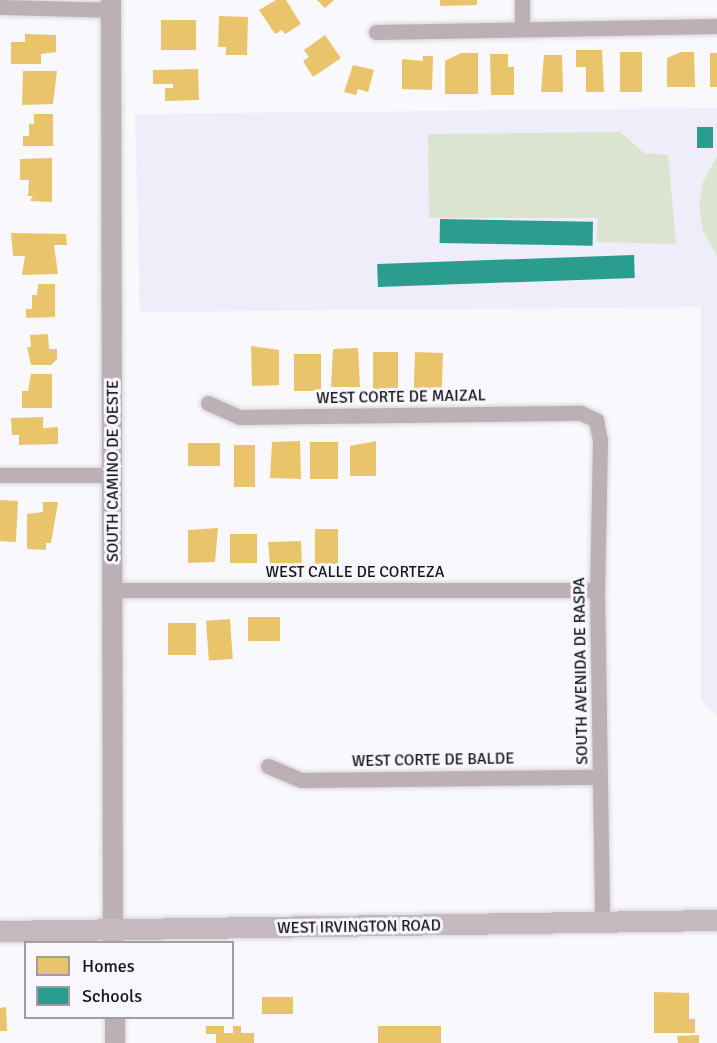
<!DOCTYPE html>
<style>
body{margin:0}
#map{position:relative;width:717px;height:1043px;overflow:hidden;background:#f9f8fd;font-family:Signika,sans-serif}
div>[style]{position:absolute}
[style*='--x']{left:calc(var(--x)*1px);top:calc(var(--y)*1px);width:calc(var(--w)*1px);rotate:calc(var(--a)*1deg)}
.built>*{inset:0;background:#eeedf9}
.green>*{inset:0;background:#dbe4d0}
.homes>*{inset:0;background:#e9c46a;transform-origin:0 0}
.schools>*{inset:0;background:#2a9d8f;transform-origin:0 0}
.roads{filter:drop-shadow(0 0 2px #d6d5d8) drop-shadow(0 0 2px #d6d5d8)}
.minor>*{height:15px;margin:-7.5px;padding:0 7.5px;transform-origin:7.5px;border-radius:7.5px;background:#bdb0b5}
.tertiary>*{height:20px;margin:-10px;padding:0 10px;transform-origin:10px;border-radius:10px;background:#bdb0b5}
.secondary>*{height:21px;margin:-10.5px;padding:0 10.5px;transform-origin:10.5px;border-radius:10.5px;background:#c5b9bf}
span{translate:-50% -50%;white-space:nowrap;text-align:center;line-height:1.15;-webkit-text-stroke:6px #f8f7fe;paint-order:stroke}
.street-label{font-size:16px;color:#161619}
.legend{position:absolute;left:24px;top:941px;width:210px;height:78px;box-sizing:border-box;background:#f8f7fe;border:2px solid #9e9da2;margin:0;padding:8px 10px;list-style:none;font-size:18px;color:#161619}
.legend li{display:flex;align-items:center;gap:12px;height:30px}
.legend b{width:30px;border:2px solid #9e9da2}
</style>
<div id="map">
<div class="built">
<i style="clip-path:polygon(717px 108px,717px 716px,701px 700px,701px 307px,140px 312px,135px 114px)"></i>
</div>
<div class="green">
<i style="clip-path:polygon(620px 132px,644px 153px,668px 155px,676px 244px,597px 242px,598px 218px,429px 218px,428px 134px)"></i>
<i style="clip-path:polygon(717px 156px,717px 256px,703px 231px,699px 206px,703px 182px)"></i>
</div>
<div class="homes">
<i style="clip-path:polygon(276px 0,286px 0,301px 24px,285px 34px,282px 30px,275px 34px,259px 10px)"></i>
<i style="clip-path:polygon(317px 0,334px 0,325px 8px)"></i>
<i style="clip-path:polygon(440px 0,477px 0,477px 5px,440px 6px)"></i>
<i style="clip-path:polygon(219px 16px,248px 17px,247px 55px,226px 55px,226px 47px,218px 47px)"></i>
<i style="left:161px;top:20px;width:35px;height:30px"></i>
<i style="clip-path:polygon(25px 34px,56px 35px,56px 52px,41px 54px,41px 64px,11px 64px,11px 42px,25px 42px)"></i>
<i style="clip-path:polygon(325px 35px,341px 58px,313px 77px,303px 61px,309px 57px,304px 50px)"></i>
<i style="clip-path:polygon(576px 50px,602px 50px,604px 92px,586px 92px,586px 67px,576px 67px)"></i>
<i style="left:620px;top:52px;width:22px;height:40px"></i>
<i style="clip-path:polygon(681px 52px,694px 52px,695px 87px,667px 87px,667px 58px)"></i>
<i style="clip-path:polygon(461px 53px,478px 53px,478px 94px,445px 94px,445px 61px)"></i>
<i style="left:717px;top:53px;width:34px;height:7px;rotate:90deg"></i>
<i style="clip-path:polygon(490px 54px,508px 54px,508px 67px,514px 67px,514px 95px,491px 95px)"></i>
<i style="clip-path:polygon(544px 55px,562px 55px,563px 92px,541px 92px)"></i>
<i style="clip-path:polygon(423px 56px,433px 56px,432px 90px,402px 89px,402px 59px,423px 61px)"></i>
<i style="clip-path:polygon(353px 65px,374px 70px,368px 92px,358px 89px,356px 95px,344px 92px)"></i>
<i style="clip-path:polygon(198px 69px,199px 100px,165px 101px,165px 88px,173px 88px,173px 84px,153px 84px,153px 70px)"></i>
<i style="clip-path:polygon(23px 71px,57px 71px,53px 104px,22px 105px)"></i>
<i style="clip-path:polygon(34px 114px,53px 114px,53px 146px,23px 146px,23px 136px,29px 136px,29px 124px,34px 124px)"></i>
<i style="clip-path:polygon(52px 158px,52px 202px,30px 201px,33px 196px,28px 196px,29px 180px,20px 180px,20px 159px)"></i>
<i style="clip-path:polygon(11px 233px,66px 234px,67px 245px,54px 245px,58px 274px,22px 275px,25px 256px,13px 256px)"></i>
<i style="clip-path:polygon(38px 284px,55px 284px,55px 317px,26px 318px,26px 309px,32px 309px,32px 295px,37px 295px)"></i>
<i style="clip-path:polygon(48px 334px,49px 349px,57px 349px,57px 359px,51px 365px,31px 365px,27px 347px,31px 347px,30px 335px)"></i>
<i style="clip-path:polygon(251px 346px,279px 350px,279px 385px,252px 386px)"></i>
<i style="clip-path:polygon(358px 348px,360px 387px,331px 387px,333px 349px)"></i>
<i style="left:373px;top:352px;width:25px;height:42px"></i>
<i style="left:443px;top:353px;width:37px;height:28px;rotate:92deg"></i>
<i style="left:294px;top:354px;width:27px;height:37px"></i>
<i style="clip-path:polygon(31px 374px,52px 374px,52px 408px,22px 408px,22px 391px,28px 391px)"></i>
<i style="clip-path:polygon(43px 417px,43px 428px,58px 427px,58px 444px,19px 445px,19px 435px,12px 435px,11px 418px)"></i>
<i style="clip-path:polygon(300px 441px,301px 479px,270px 478px,272px 442px)"></i>
<i style="clip-path:polygon(376px 441px,376px 476px,350px 476px,350px 446px)"></i>
<i style="left:310px;top:442px;width:28px;height:37px"></i>
<i style="left:220px;top:443px;width:23px;height:32px;rotate:90deg"></i>
<i style="left:234px;top:445px;width:21px;height:42px"></i>
<i style="left:0;top:500px;width:18px;height:41px;rotate:3deg"></i>
<i style="clip-path:polygon(43px 502px,58px 502px,51px 543px,46px 543px,46px 550px,27px 549px,27px 514px,43px 512px)"></i>
<i style="clip-path:polygon(218px 528px,215px 562px,188px 563px,188px 530px)"></i>
<i style="left:315px;top:529px;width:23px;height:35px"></i>
<i style="left:257px;top:534px;width:29px;height:27px;rotate:90deg"></i>
<i style="clip-path:polygon(301px 541px,302px 566px,270px 564px,268px 542px)"></i>
<i style="left:248px;top:617px;width:32px;height:24px"></i>
<i style="left:230px;top:619px;width:40px;height:24px;rotate:86deg"></i>
<i style="left:168px;top:623px;width:28px;height:32px"></i>
<i style="clip-path:polygon(654px 992px,689px 993px,689px 1019px,695px 1019px,695px 1033px,654px 1033px)"></i>
<i style="left:293px;top:997px;width:17px;height:31px;rotate:90deg"></i>
<i style="clip-path:polygon(6px 1007px,7px 1031px,0 1031px,0 1008px)"></i>
<i style="clip-path:polygon(206px 1026px,224px 1026px,224px 1033px,233px 1033px,233px 1026px,241px 1026px,241px 1033px,254px 1033px,254px 1043px,216px 1043px,216px 1034px,206px 1034px)"></i>
<i style="left:378px;top:1026px;width:63px;height:17px"></i>
<i style="clip-path:polygon(699px 1035px,699px 1043px,678px 1043px,677px 1036px)"></i>
</div>
<div class="schools">
<i style="left:697px;top:127px;width:16px;height:21px"></i>
<i style="left:440px;top:219px;width:153px;height:24px;rotate:1deg"></i>
<i style="left:634px;top:255px;width:23px;height:257px;rotate:88deg"></i>
</div>
<div class="roads">
<div class="minor">
<i style="--x:522;--y:0;--w:27;--a:90"></i>
<i style="--x:0;--y:7;--w:111;--a:1.5"></i>
<i style="--x:376;--y:32;--w:341;--a:-1"></i>
<i style="--x:208;--y:403;--w:35;--a:24"></i>
<i style="--x:240;--y:417;--w:341;--a:-0.7"></i>
<i style="--x:581;--y:413;--w:17;--a:25"></i>
<i style="--x:596;--y:420;--w:20;--a:79"></i>
<i style="--x:600;--y:440;--w:150;--a:91.1"></i>
<i style="--x:597;--y:590;--w:333;--a:89.1"></i>
<i style="--x:0;--y:475;--w:113;--a:0"></i>
<i style="--x:113;--y:590;--w:484;--a:0"></i>
<i style="--x:268;--y:766;--w:36;--a:23"></i>
<i style="--x:301;--y:780;--w:299;--a:-0.6"></i>
</div>
<div class="tertiary">
<i style="--x:111;--y:0;--w:942;--a:89.88"></i>
<i style="--x:115;--y:1018;--w:25;--a:90"></i>
</div>
<div class="secondary">
<i style="--x:0;--y:931;--w:717;--a:-0.88"></i>
</div>
</div>
<div class="street-label">
<span style="left:401px;top:397px;rotate:-1deg">WEST CORTE DE MAIZAL</span>
<span style="left:113px;top:471px;rotate:-90deg">SOUTH CAMINO DE OESTE</span>
<span style="left:355px;top:572px">WEST CALLE DE CORTEZA</span>
<span style="left:581px;top:671px;rotate:-91deg">SOUTH AVENIDA DE RASPA</span>
<span style="left:433px;top:760px;rotate:-1deg">WEST CORTE DE BALDE</span>
<span style="left:359px;top:927px;rotate:-1deg">WEST IRVINGTON ROAD</span>
</div>
<ul class="legend">
<li><b style="height:16px;background:#e9c46a"></b>Homes</li>
<li><b style="height:16px;background:#2a9d8f"></b>Schools</li>
</ul>
</div>
